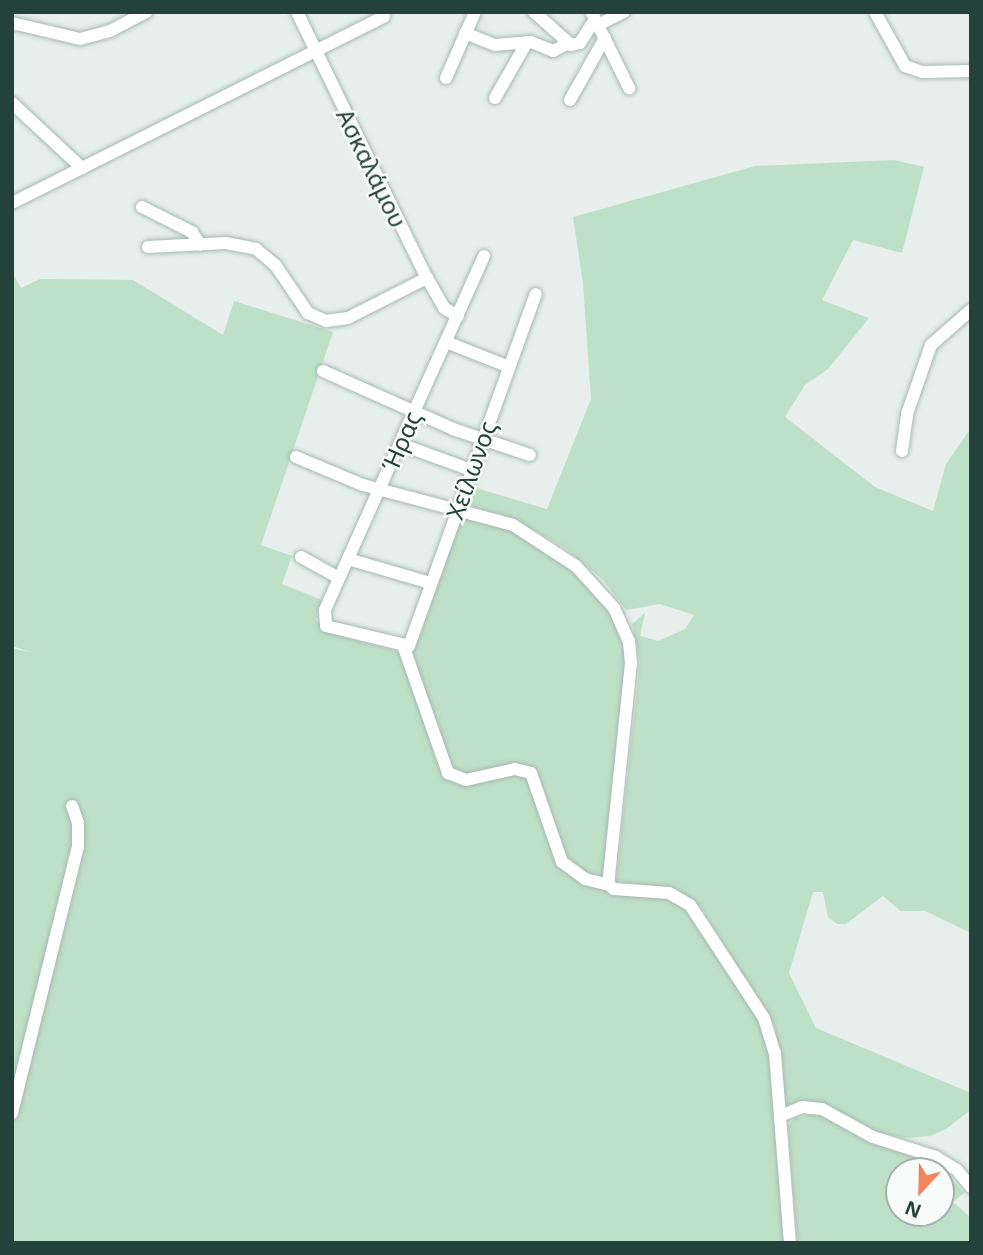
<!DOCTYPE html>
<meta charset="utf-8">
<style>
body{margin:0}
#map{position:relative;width:983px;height:1255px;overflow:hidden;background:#e6efeb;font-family:"Noto Sans",sans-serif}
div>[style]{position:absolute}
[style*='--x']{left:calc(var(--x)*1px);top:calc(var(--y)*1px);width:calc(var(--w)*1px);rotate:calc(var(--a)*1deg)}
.green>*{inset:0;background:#bfe0c8}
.roads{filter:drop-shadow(0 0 2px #a8b8b2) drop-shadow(0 0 2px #a8b8b2)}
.minor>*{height:12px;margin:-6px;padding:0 6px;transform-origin:6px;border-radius:6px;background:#fff}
span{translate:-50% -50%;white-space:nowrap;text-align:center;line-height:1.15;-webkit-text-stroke:5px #f7fbf9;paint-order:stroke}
.street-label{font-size:24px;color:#24423a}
.frame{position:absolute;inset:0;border:14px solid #24423a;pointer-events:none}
.north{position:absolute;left:885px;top:1157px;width:70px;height:70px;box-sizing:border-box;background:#f7fbf9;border:2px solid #a3b1ad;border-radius:50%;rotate:202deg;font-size:19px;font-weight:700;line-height:28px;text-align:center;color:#24423a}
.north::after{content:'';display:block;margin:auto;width:24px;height:32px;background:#f4845f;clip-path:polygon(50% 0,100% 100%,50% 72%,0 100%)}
</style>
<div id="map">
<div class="green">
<i style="clip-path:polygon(894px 160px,924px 167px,902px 253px,853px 240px,822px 300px,869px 318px,828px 369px,805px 385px,785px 417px,875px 487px,933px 511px,946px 464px,971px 428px,971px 933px,925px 911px,901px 911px,883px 896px,846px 924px,837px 924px,828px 917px,823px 892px,813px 892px,789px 973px,816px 1028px,971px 1093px,971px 1110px,946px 1129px,931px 1136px,905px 1138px,876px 1132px,837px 1111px,786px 1107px,775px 1026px,702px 909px,675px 888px,616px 882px,640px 661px,632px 624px,645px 613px,640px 636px,658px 641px,685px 629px,694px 615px,660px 604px,626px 610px,603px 580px,565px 548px,514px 519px,465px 504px,476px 488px,547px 509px,591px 399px,583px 283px,573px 217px,755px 166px)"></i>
<i style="clip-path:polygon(12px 272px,21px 288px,40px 279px,133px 280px,223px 335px,234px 301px,333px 332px,261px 545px,292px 556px,282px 584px,322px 600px,316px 620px,327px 632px,405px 654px,462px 517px,511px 530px,561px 560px,607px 605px,626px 655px,604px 890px,611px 895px,661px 897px,684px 908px,754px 1011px,769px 1043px,786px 1243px,12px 1243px,12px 648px,33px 653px,12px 646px)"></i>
<i style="clip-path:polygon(evenodd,819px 1113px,932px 1161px,948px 1174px,964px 1193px,953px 1202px,971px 1218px,971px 1243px,797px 1243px,788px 1126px,794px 1118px,819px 1113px,899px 1171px,941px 1171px,941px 1213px,899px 1213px,899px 1171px)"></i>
</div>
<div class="roads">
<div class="minor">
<i style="--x:297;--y:12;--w:296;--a:64"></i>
<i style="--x:427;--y:278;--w:34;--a:60"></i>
<i style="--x:444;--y:308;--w:16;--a:30"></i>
<i style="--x:534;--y:12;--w:50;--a:41.7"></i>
<i style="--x:571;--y:45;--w:9;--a:-13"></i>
<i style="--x:580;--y:43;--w:28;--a:-58"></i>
<i style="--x:875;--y:12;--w:62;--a:60.9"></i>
<i style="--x:905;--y:66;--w:18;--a:19"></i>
<i style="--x:922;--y:72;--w:49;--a:-1.2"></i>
<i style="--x:592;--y:13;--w:84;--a:63.7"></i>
<i style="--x:12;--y:23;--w:70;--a:13.2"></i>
<i style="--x:80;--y:39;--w:31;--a:-15"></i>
<i style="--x:110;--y:31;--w:41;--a:-27.8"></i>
<i style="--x:598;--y:25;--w:29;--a:-27"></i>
<i style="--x:465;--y:33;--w:32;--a:22"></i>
<i style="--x:495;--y:45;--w:36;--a:-5"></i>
<i style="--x:531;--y:42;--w:24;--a:22"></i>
<i style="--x:553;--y:51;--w:16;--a:-27"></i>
<i style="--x:446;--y:78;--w:72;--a:-66.3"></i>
<i style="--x:495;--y:98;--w:64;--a:-60.3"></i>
<i style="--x:570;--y:100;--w:71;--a:-60.6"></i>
<i style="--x:12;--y:103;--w:96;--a:42.9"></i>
<i style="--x:12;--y:203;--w:416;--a:-26.6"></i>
<i style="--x:142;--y:207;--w:56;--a:26.6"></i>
<i style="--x:192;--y:232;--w:15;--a:58"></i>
<i style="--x:148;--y:247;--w:78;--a:-2.9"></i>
<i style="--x:226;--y:243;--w:31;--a:11"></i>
<i style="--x:256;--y:249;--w:26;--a:40"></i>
<i style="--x:276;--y:266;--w:57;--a:55.8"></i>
<i style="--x:308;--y:313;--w:20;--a:24"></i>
<i style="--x:326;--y:321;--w:22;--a:-8"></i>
<i style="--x:348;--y:318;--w:89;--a:-26.9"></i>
<i style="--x:484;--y:256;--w:388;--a:114.2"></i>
<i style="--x:325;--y:610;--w:16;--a:86"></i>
<i style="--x:326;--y:626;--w:85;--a:13.5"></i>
<i style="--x:409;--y:646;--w:374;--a:-70.2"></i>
<i style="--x:446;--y:342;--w:68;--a:21.6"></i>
<i style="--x:323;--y:371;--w:142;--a:24"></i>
<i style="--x:453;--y:429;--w:81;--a:18.7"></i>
<i style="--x:400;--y:444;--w:76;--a:20.1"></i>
<i style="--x:902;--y:451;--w:37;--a:-82"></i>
<i style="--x:907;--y:414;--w:73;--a:-70.8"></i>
<i style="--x:931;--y:345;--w:53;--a:-41.2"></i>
<i style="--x:296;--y:457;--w:73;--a:22.7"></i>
<i style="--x:363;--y:485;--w:155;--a:14.9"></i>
<i style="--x:513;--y:525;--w:75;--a:33.1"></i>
<i style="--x:576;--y:566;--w:57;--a:47.9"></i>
<i style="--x:614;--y:608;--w:36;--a:66"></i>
<i style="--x:629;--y:641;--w:22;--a:85"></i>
<i style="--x:631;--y:663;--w:222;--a:95.9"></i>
<i style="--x:608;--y:884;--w:8;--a:40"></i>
<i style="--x:614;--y:889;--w:55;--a:4.2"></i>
<i style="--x:669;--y:893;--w:24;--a:30"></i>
<i style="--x:690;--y:905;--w:135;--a:56.8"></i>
<i style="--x:764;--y:1018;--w:37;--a:73"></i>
<i style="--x:775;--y:1053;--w:191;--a:85.5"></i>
<i style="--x:301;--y:557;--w:43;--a:28.9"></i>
<i style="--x:348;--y:559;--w:85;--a:16.3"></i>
<i style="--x:404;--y:648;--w:133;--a:70.6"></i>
<i style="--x:448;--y:773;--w:19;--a:21"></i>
<i style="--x:466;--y:780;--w:50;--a:-12.7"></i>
<i style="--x:515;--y:769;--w:16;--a:14"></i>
<i style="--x:531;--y:773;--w:94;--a:70.8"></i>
<i style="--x:562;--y:862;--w:29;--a:36"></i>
<i style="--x:585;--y:879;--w:25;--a:14"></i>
<i style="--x:12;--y:1113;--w:274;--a:-76.1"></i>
<i style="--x:78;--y:847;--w:24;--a:-90"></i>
<i style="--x:78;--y:823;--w:18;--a:-109"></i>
<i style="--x:780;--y:1116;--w:24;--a:-22"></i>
<i style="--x:802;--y:1107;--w:20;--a:6"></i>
<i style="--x:822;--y:1109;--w:58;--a:28.8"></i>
<i style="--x:873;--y:1137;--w:66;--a:17.6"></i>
<i style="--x:936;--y:1157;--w:25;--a:32"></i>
<i style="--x:957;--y:1170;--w:22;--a:51"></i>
</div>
</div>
<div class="street-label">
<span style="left:372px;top:168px;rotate:64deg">Ασκαλάμου</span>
<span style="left:401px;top:441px;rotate:-66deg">Ήρας</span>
<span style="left:471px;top:470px;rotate:-70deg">Χείλωνος</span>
</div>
<div class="frame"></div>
<div class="north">N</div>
</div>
